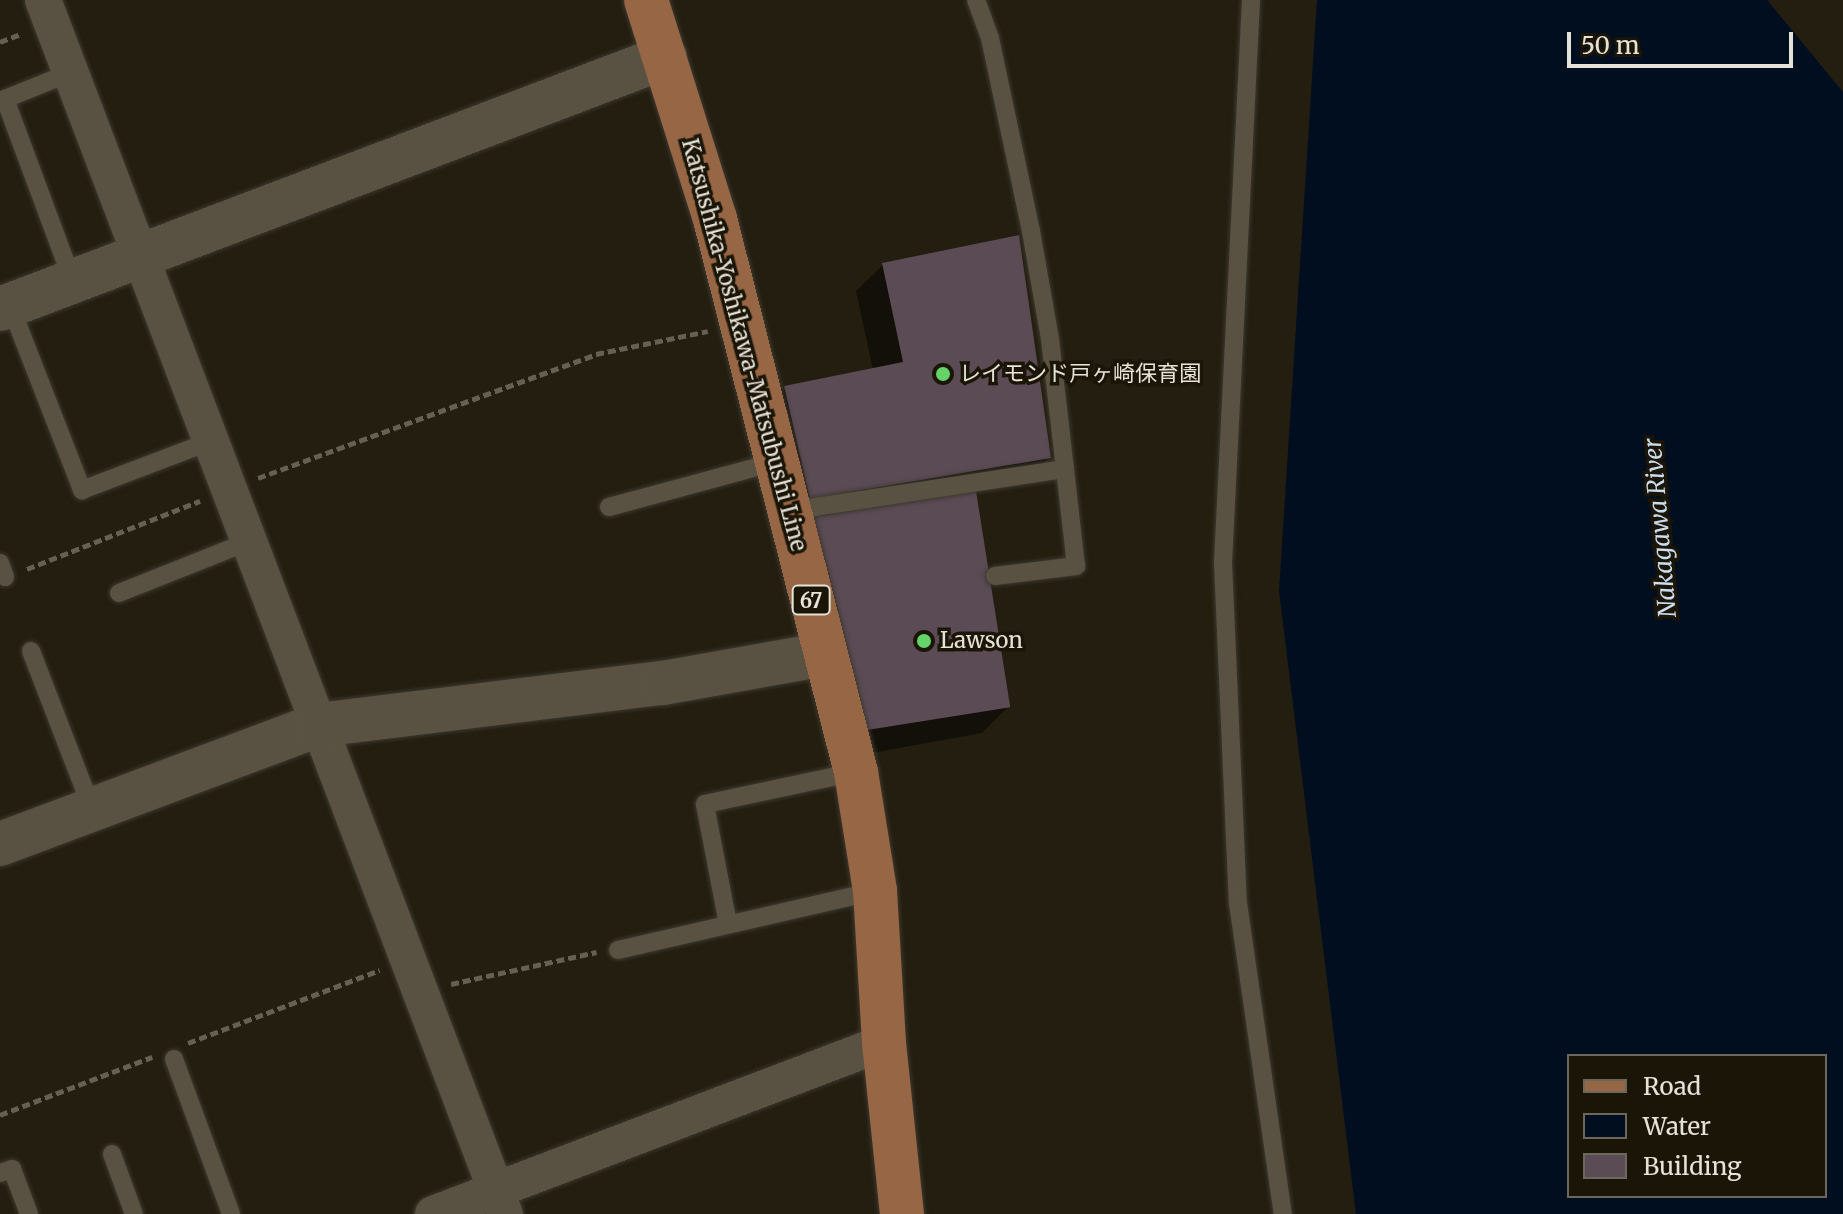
<!DOCTYPE html>
<meta charset="utf-8">
<style>
body{margin:0}
#map{position:relative;width:1843px;height:1214px;overflow:hidden;background:#231e0f;font-family:Merriweather,"Noto Sans JP",serif}
div>[style]{position:absolute}
[style*='--x']{left:calc(var(--x)*1px);top:calc(var(--y)*1px);width:calc(var(--w)*1px);rotate:calc(var(--a)*1deg)}
.water>*{inset:0;background:#000e20}
.shadow>*{inset:0;background:#0007}
.building>*{inset:0;background:#5b4b55;transform-origin:0 0}
.path>*{height:5px;margin-top:-2.5px;transform-origin:0;background:repeating-linear-gradient(90deg,#646052 0 8px,transparent 0 12px)}
.roads{filter:drop-shadow(0 0 2px #3d3830) drop-shadow(0 0 2px #3d3830)}
.lane>*{height:18px;margin:-9px;padding:0 9px;transform-origin:9px;border-radius:9px;background:#595242}
.street>*{height:36px;margin:-18px;padding:0 18px;transform-origin:18px;border-radius:18px;background:#595242}
.secondary>*{height:44px;margin:-22px;padding:0 22px;transform-origin:22px;border-radius:22px;background:#595242}
.primary>*{height:44px;margin:-22px;padding:0 22px;transform-origin:22px;border-radius:22px;background:#976644}
.dots>*{width:22px;height:22px;translate:-50% -50%;box-sizing:border-box;border:4px solid #1a1506;border-radius:50%}
span{translate:-50% -50%;white-space:nowrap;text-align:center;line-height:1.15;-webkit-text-stroke:7px #1a1506;paint-order:stroke}
.shield-label span{padding:2px 6px;background:#1a1506;border:2px solid;border-radius:6px;-webkit-text-stroke-width:0}
.shield-label{font-size:20px;color:#e5e2d8;font-weight:700}
.street-label{font-size:22px;color:#e5e2d8}
.poi-label{font-size:22px;color:#e5e2d8}
.left{translate:0 -50%;text-align:left}
.water-label{font-size:24px;color:#cbddee;font-style:italic}
.legend{position:absolute;left:1567px;top:1054px;width:260px;height:144px;box-sizing:border-box;background:#1a1506;border:2px solid #6b675a;margin:0;padding:10px 14px;list-style:none;font-size:24px;color:#e5e2d8}
.legend li{display:flex;align-items:center;gap:16px;height:40px}
.legend b{width:40px;border:2px solid #6b675a}
.scale{position:absolute;left:1567px;top:32px;width:226px;height:36px;box-sizing:border-box;border:4px solid #e5e2d8;border-top:0;padding-left:10px;font-size:24px;line-height:28px;white-space:nowrap;color:#e5e2d8;-webkit-text-stroke:6px #1a1506;paint-order:stroke}
</style>
<div id="map">
<div class="water">
<i style="clip-path:polygon(evenodd,1317px 0,1767px 0,1843px 92px,1843px 1214px,1356px 1214px,1279px 591px,1317px 0,1569px 1056px,1825px 1056px,1825px 1196px,1569px 1196px,1569px 1056px)"></i>
</div>
<div class="shadow">
<i style="clip-path:polygon(883px 265px,1049px 457px,1022px 484px,974px 492px,1009px 706px,982px 733px,844px 758px,790px 549px,820px 518px,784px 524px,759px 415px,785px 388px,873px 370px,856px 291px)"></i>
</div>
<div class="building">
<i style="clip-path:polygon(1019px 235px,1051px 458px,810px 499px,784px 386px,903px 362px,882px 263px)"></i>
<i style="left:976px;top:491px;width:219px;height:164px;rotate:81deg"></i>
</div>
<div class="path">
<i style="--x:0;--y:42;--w:22;--a:-21"></i>
<i style="--x:258;--y:478;--w:360;--a:-20.1"></i>
<i style="--x:596;--y:354;--w:114;--a:-11.6"></i>
<i style="--x:27;--y:569;--w:186;--a:-21.5"></i>
<i style="--x:451;--y:984;--w:149;--a:-12.4"></i>
<i style="--x:188;--y:1043;--w:205;--a:-20.8"></i>
<i style="--x:0;--y:1115;--w:163;--a:-20.9"></i>
</div>
<div class="roads">
<div class="lane">
<i style="--x:1251;--y:0;--w:564;--a:92.85"></i>
<i style="--x:1223;--y:563;--w:340;--a:87.5"></i>
<i style="--x:1238;--y:903;--w:314;--a:81.8"></i>
<i style="--x:72;--y:72;--w:72;--a:158.1"></i>
<i style="--x:5;--y:99;--w:195;--a:69.6"></i>
<i style="--x:10;--y:305;--w:199;--a:68.7"></i>
<i style="--x:82;--y:490;--w:138;--a:-20.8"></i>
<i style="--x:609;--y:507;--w:173;--a:-15.1"></i>
<i style="--x:789;--y:511;--w:279;--a:-8.7"></i>
<i style="--x:1065;--y:469;--w:131;--a:-96.6"></i>
<i style="--x:1050;--y:339;--w:110;--a:-100"></i>
<i style="--x:1031;--y:231;--w:197;--a:-102"></i>
<i style="--x:990;--y:38;--w:40;--a:-110.2"></i>
<i style="--x:0;--y:563;--w:15;--a:70"></i>
<i style="--x:995;--y:576;--w:82;--a:-7"></i>
<i style="--x:1076;--y:566;--w:98;--a:-96.5"></i>
<i style="--x:119;--y:593;--w:141;--a:-21.7"></i>
<i style="--x:31;--y:651;--w:169;--a:68.9"></i>
<i style="--x:728;--y:924;--w:122;--a:-100.9"></i>
<i style="--x:705;--y:804;--w:154;--a:-12"></i>
<i style="--x:618;--y:950;--w:264;--a:-12.9"></i>
<i style="--x:174;--y:1059;--w:165;--a:69.8"></i>
<i style="--x:112;--y:1154;--w:64;--a:69.9"></i>
<i style="--x:0;--y:1173;--w:13;--a:-18"></i>
<i style="--x:12;--y:1169;--w:48;--a:69.3"></i>
</div>
<div class="street">
<i style="--x:43;--y:0;--w:1299;--a:69.17"></i>
<i style="--x:433;--y:1214;--w:482;--a:-20.8"></i>
</div>
<div class="secondary">
<i style="--x:0;--y:309;--w:711;--a:-20.75"></i>
<i style="--x:0;--y:844;--w:340;--a:-20.5"></i>
<i style="--x:319;--y:725;--w:347;--a:-7"></i>
<i style="--x:663;--y:683;--w:165;--a:-10.1"></i>
</div>
<div class="primary">
<i style="--x:646;--y:0;--w:230;--a:72.5"></i>
<i style="--x:715;--y:219;--w:571;--a:75.7"></i>
<i style="--x:856;--y:772;--w:121;--a:80.9"></i>
<i style="--x:875;--y:891;--w:152;--a:86.6"></i>
<i style="--x:884;--y:1043;--w:172;--a:84"></i>
</div>
</div>
<div class="dots">
<i style="left:943px;top:374px;background:#64d468"></i>
<i style="left:924px;top:641px;background:#64d468"></i>
</div>
<div class="shield-label">
<span style="left:811px;top:600px">67</span>
</div>
<div class="street-label">
<span style="left:744px;top:345px;rotate:75deg">Katsushika-Yoshikawa-Matsubushi Line</span>
</div>
<div class="poi-label">
<span class="left" style="left:959px;top:374px">レイモンド戸ヶ崎保育園</span>
<span class="left" style="left:940px;top:641px">Lawson</span>
</div>
<div class="water-label">
<span style="left:1660px;top:528px;rotate:-95deg">Nakagawa River</span>
</div>
<ul class="legend">
<li><b style="height:10px;background:#976644"></b>Road</li>
<li><b style="height:22px;background:#000e20"></b>Water</li>
<li><b style="height:22px;background:#5b4b55"></b>Building</li>
</ul>
<div class="scale">50 m</div>
</div>
